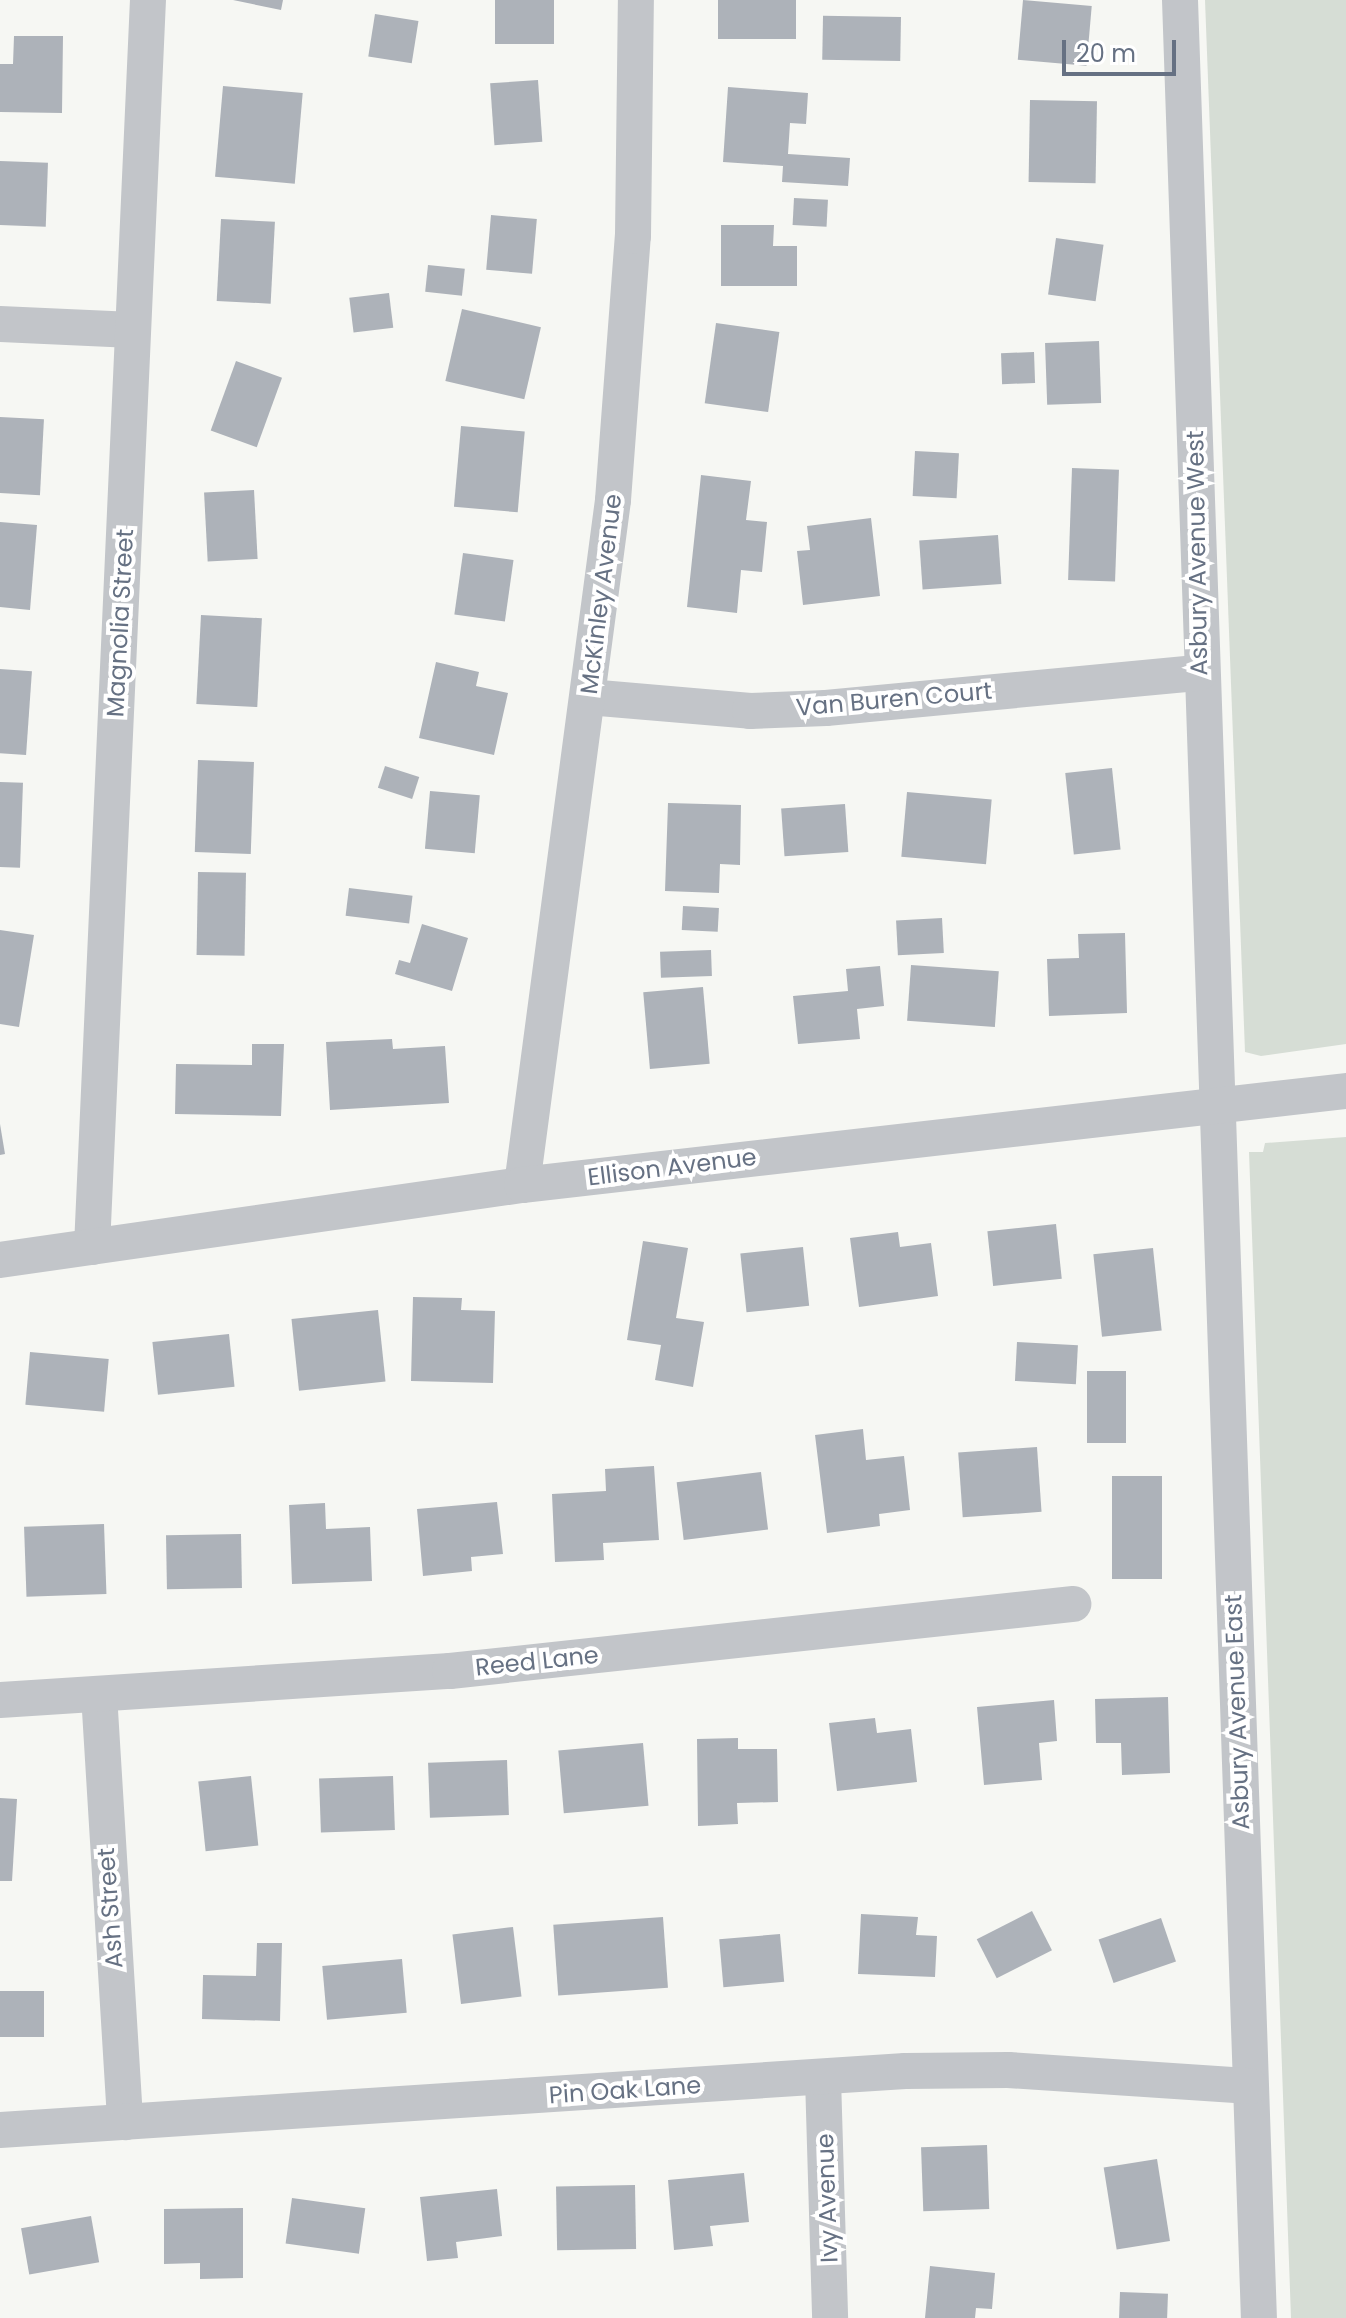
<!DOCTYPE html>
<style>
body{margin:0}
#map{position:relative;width:1346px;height:2318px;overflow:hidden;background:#f6f7f3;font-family:Poppins,sans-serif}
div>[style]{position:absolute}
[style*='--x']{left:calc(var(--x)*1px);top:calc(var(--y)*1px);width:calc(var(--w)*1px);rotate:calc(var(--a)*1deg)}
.green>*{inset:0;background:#d6ddd5}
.building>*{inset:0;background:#adb2b9;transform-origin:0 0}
.minor>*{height:36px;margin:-18px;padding:0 18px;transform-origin:18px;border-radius:18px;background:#c2c5c9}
span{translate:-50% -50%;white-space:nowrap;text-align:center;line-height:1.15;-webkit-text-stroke:8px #fff;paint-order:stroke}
.street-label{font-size:24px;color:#667183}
.scale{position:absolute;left:1062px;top:40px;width:114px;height:36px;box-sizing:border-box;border:4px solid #667183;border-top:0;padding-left:10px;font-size:24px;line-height:28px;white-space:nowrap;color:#667183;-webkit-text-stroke:6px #fff;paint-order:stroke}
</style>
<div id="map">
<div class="green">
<i style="clip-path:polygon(1205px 0,1346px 0,1346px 1044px,1261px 1056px,1245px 1052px)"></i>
<i style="clip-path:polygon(1346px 1137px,1346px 2318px,1291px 2318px,1249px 1152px,1263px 1152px,1265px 1143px)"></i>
</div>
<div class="building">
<i style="clip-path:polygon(233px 0,283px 0,281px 10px)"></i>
<i style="left:495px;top:0;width:59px;height:44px"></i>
<i style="left:718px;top:0;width:78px;height:39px"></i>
<i style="left:1023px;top:0;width:69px;height:60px;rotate:5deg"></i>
<i style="left:375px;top:14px;width:44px;height:43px;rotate:9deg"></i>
<i style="left:901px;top:17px;width:44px;height:78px;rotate:91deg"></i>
<i style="clip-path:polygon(14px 36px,63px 36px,62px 113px,0 112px,0 64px,13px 64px)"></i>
<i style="left:538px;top:80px;width:62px;height:48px;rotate:86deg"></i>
<i style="left:223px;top:86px;width:80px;height:91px;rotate:5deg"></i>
<i style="clip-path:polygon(728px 87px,808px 93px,806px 124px,790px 123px,788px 154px,850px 158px,848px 186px,782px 182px,783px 166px,723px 162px)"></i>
<i style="left:1030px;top:100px;width:67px;height:82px;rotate:1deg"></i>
<i style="left:0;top:161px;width:48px;height:64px;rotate:2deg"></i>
<i style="left:794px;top:198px;width:34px;height:27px;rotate:3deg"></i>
<i style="left:491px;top:215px;width:46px;height:55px;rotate:5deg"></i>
<i style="left:221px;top:219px;width:54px;height:82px;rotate:3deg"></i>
<i style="clip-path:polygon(721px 225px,774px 225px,773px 246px,797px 246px,797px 286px,721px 286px)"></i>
<i style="left:1056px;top:238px;width:48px;height:57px;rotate:8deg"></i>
<i style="left:428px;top:265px;width:37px;height:27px;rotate:6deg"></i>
<i style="left:389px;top:293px;width:35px;height:40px;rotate:83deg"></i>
<i style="left:462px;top:309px;width:81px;height:74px;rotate:13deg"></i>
<i style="left:716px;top:323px;width:64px;height:81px;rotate:8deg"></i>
<i style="left:1099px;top:341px;width:62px;height:54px;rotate:88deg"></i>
<i style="left:1034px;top:352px;width:31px;height:33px;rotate:88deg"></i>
<i style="left:236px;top:361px;width:49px;height:74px;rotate:20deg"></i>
<i style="left:0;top:417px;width:44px;height:76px;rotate:3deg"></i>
<i style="left:461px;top:426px;width:64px;height:81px;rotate:5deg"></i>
<i style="left:915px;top:451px;width:44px;height:45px;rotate:3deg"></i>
<i style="left:1072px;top:468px;width:47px;height:112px;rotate:2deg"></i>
<i style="clip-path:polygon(701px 475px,751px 481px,746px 520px,767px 522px,762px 572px,741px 570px,737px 613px,687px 607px)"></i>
<i style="left:254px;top:490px;width:69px;height:50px;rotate:87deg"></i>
<i style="clip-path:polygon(871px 518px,880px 596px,803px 605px,797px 551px,810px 550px,807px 526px)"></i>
<i style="clip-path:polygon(0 522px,37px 525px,30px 610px,0 607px)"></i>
<i style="left:998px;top:535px;width:49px;height:79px;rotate:86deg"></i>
<i style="left:463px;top:553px;width:51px;height:62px;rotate:8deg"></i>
<i style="left:201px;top:615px;width:61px;height:89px;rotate:3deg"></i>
<i style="clip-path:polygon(436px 662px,479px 672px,476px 686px,508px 693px,494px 755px,419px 738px)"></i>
<i style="left:0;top:669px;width:32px;height:84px;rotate:4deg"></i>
<i style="left:198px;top:760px;width:56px;height:92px;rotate:2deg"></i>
<i style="left:385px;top:766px;width:36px;height:23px;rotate:18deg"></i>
<i style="left:1112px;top:768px;width:82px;height:47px;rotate:84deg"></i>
<i style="left:0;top:782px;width:23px;height:85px;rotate:2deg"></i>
<i style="left:430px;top:791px;width:50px;height:58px;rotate:5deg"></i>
<i style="left:907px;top:792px;width:85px;height:65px;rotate:5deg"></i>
<i style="clip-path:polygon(668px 803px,741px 805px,740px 865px,720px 864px,719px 893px,665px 891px)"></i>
<i style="left:845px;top:804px;width:48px;height:64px;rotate:86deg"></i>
<i style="left:198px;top:872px;width:48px;height:83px;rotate:1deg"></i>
<i style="left:349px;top:888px;width:64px;height:28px;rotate:7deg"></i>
<i style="left:683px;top:906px;width:36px;height:24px;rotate:3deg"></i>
<i style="left:942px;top:918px;width:35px;height:46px;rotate:87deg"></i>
<i style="clip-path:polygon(422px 924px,468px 938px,452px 991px,395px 974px,399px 960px,410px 963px)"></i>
<i style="clip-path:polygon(0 930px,34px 935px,19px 1027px,0 1024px)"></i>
<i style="clip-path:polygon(1125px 933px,1127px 1013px,1049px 1016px,1047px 959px,1079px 958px,1078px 934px)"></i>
<i style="left:711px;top:950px;width:26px;height:51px;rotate:88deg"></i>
<i style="left:911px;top:965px;width:88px;height:56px;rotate:4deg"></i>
<i style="clip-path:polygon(880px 966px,884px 1006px,857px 1009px,860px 1039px,798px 1044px,793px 996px,848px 991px,846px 969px)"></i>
<i style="left:703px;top:987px;width:77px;height:60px;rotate:85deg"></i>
<i style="clip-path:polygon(392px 1039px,393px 1049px,445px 1046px,449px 1103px,330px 1110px,326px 1042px)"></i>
<i style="clip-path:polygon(252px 1044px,284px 1044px,281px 1116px,175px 1114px,176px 1064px,252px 1065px)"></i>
<i style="clip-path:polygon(0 1124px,5px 1154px,0 1155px)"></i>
<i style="left:1056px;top:1224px;width:55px;height:69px;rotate:84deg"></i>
<i style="clip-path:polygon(898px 1232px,900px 1247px,931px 1243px,938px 1296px,859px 1307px,850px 1238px)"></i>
<i style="clip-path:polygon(643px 1241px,688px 1248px,676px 1318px,704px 1322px,693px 1387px,655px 1380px,661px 1345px,627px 1340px)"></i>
<i style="left:803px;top:1247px;width:59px;height:63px;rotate:84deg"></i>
<i style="left:1153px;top:1248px;width:83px;height:60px;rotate:84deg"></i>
<i style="clip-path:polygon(413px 1297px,462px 1298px,461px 1310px,495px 1311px,493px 1383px,411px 1381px)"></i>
<i style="left:378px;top:1310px;width:72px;height:87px;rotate:84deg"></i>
<i style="left:229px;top:1334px;width:53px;height:77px;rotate:84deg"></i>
<i style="left:1017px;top:1342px;width:61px;height:39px;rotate:3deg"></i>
<i style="left:30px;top:1352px;width:79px;height:53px;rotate:5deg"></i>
<i style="left:1087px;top:1371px;width:39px;height:72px"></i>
<i style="clip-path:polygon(863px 1429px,866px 1460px,904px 1456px,910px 1510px,879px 1514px,880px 1526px,827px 1533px,815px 1435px)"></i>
<i style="left:1037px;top:1447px;width:65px;height:79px;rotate:86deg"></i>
<i style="clip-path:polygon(654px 1466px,659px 1540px,603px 1543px,604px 1560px,555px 1562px,552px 1494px,606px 1491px,605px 1469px)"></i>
<i style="left:761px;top:1472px;width:58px;height:85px;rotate:83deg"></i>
<i style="left:1112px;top:1476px;width:50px;height:103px"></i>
<i style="clip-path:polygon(497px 1502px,503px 1554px,471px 1557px,472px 1571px,423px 1576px,417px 1509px)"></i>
<i style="clip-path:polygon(325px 1503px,326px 1529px,370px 1527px,372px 1581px,292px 1584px,289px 1505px)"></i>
<i style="left:104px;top:1524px;width:70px;height:80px;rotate:88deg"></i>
<i style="left:241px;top:1534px;width:54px;height:75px;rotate:89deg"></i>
<i style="clip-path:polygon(1168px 1697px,1170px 1773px,1122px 1775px,1121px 1743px,1096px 1743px,1095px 1699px)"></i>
<i style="clip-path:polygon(1054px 1700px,1057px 1741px,1039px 1743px,1042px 1780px,984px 1785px,977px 1707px)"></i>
<i style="clip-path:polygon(875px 1718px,877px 1733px,911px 1729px,917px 1782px,837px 1791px,829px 1723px)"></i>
<i style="clip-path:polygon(738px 1738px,738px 1749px,777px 1749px,778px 1802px,737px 1803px,738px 1824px,698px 1826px,697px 1739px)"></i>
<i style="left:643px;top:1743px;width:63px;height:85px;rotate:85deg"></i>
<i style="left:507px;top:1760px;width:55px;height:79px;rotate:88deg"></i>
<i style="left:251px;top:1776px;width:70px;height:53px;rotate:84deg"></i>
<i style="left:393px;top:1776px;width:54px;height:74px;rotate:88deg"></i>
<i style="clip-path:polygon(0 1798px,17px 1799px,12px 1881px,0 1881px)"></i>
<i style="left:1032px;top:1911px;width:44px;height:62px;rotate:63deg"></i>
<i style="clip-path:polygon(861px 1914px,918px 1917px,916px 1935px,937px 1936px,935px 1977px,858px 1974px)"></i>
<i style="left:663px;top:1917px;width:71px;height:110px;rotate:86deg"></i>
<i style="left:1161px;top:1918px;width:46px;height:66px;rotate:71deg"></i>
<i style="left:513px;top:1927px;width:70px;height:61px;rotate:83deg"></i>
<i style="left:780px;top:1934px;width:48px;height:61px;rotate:85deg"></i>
<i style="clip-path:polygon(257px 1943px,282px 1943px,280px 2021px,202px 2019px,203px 1975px,256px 1976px)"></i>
<i style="left:402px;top:1959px;width:54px;height:80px;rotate:85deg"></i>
<i style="left:0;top:1991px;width:44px;height:46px"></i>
<i style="left:987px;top:2145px;width:64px;height:66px;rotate:88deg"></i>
<i style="left:1157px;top:2159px;width:83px;height:54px;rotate:81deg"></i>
<i style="clip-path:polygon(744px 2173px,749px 2222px,710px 2226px,713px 2246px,674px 2250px,668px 2180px)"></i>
<i style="left:635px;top:2185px;width:64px;height:79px;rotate:89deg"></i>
<i style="clip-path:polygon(497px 2189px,502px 2236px,456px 2242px,458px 2258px,427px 2261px,420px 2197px)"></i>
<i style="left:292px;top:2198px;width:74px;height:46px;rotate:8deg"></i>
<i style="clip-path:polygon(243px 2208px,243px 2278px,200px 2279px,200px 2263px,164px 2264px,164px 2209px)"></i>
<i style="left:91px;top:2216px;width:47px;height:71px;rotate:80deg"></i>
<i style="clip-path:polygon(930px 2266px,995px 2273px,992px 2309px,976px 2308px,975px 2318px,925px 2318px)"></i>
<i style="left:1120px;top:2292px;width:48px;height:26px;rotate:2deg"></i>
</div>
<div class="minor">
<i style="--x:1180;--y:0;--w:2319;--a:88.05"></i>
<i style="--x:0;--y:324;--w:133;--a:2.6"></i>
<i style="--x:588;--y:697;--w:163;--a:4.9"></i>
<i style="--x:750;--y:711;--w:76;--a:-2.3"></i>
<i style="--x:826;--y:708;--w:375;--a:-5.4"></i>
<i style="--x:522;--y:1185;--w:691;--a:-82.43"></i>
<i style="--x:613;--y:500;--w:265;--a:-85.7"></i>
<i style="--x:633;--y:236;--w:236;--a:-89.3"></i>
<i style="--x:92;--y:1247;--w:1248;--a:-87.43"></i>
<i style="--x:0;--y:1260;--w:527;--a:-8.18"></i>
<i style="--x:522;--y:1185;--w:829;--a:-6.51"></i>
<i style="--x:99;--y:1694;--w:429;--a:86.5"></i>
<i style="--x:0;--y:1700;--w:451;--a:-3.7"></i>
<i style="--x:450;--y:1671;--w:627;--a:-6.14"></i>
<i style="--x:823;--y:2078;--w:240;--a:88.3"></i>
<i style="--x:0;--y:2130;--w:907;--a:-3.73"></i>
<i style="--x:905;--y:2071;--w:103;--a:-0.6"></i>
<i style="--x:1008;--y:2070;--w:243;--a:3.8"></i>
</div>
<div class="street-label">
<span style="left:1197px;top:553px;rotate:-91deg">Asbury Avenue West</span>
<span style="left:601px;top:594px;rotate:-83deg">McKinley Avenue</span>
<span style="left:120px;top:623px;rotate:-87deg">Magnolia Street</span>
<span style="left:894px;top:699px;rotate:-5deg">Van Buren Court</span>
<span style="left:672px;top:1167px;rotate:-7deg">Ellison Avenue</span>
<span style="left:537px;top:1661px;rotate:-6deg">Reed Lane</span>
<span style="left:1237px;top:1712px;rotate:-92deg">Asbury Avenue East</span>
<span style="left:110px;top:1908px;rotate:-94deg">Ash Street</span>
<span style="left:625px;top:2090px;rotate:-4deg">Pin Oak Lane</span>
<span style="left:827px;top:2198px;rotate:-92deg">Ivy Avenue</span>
</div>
<div class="scale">20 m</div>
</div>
